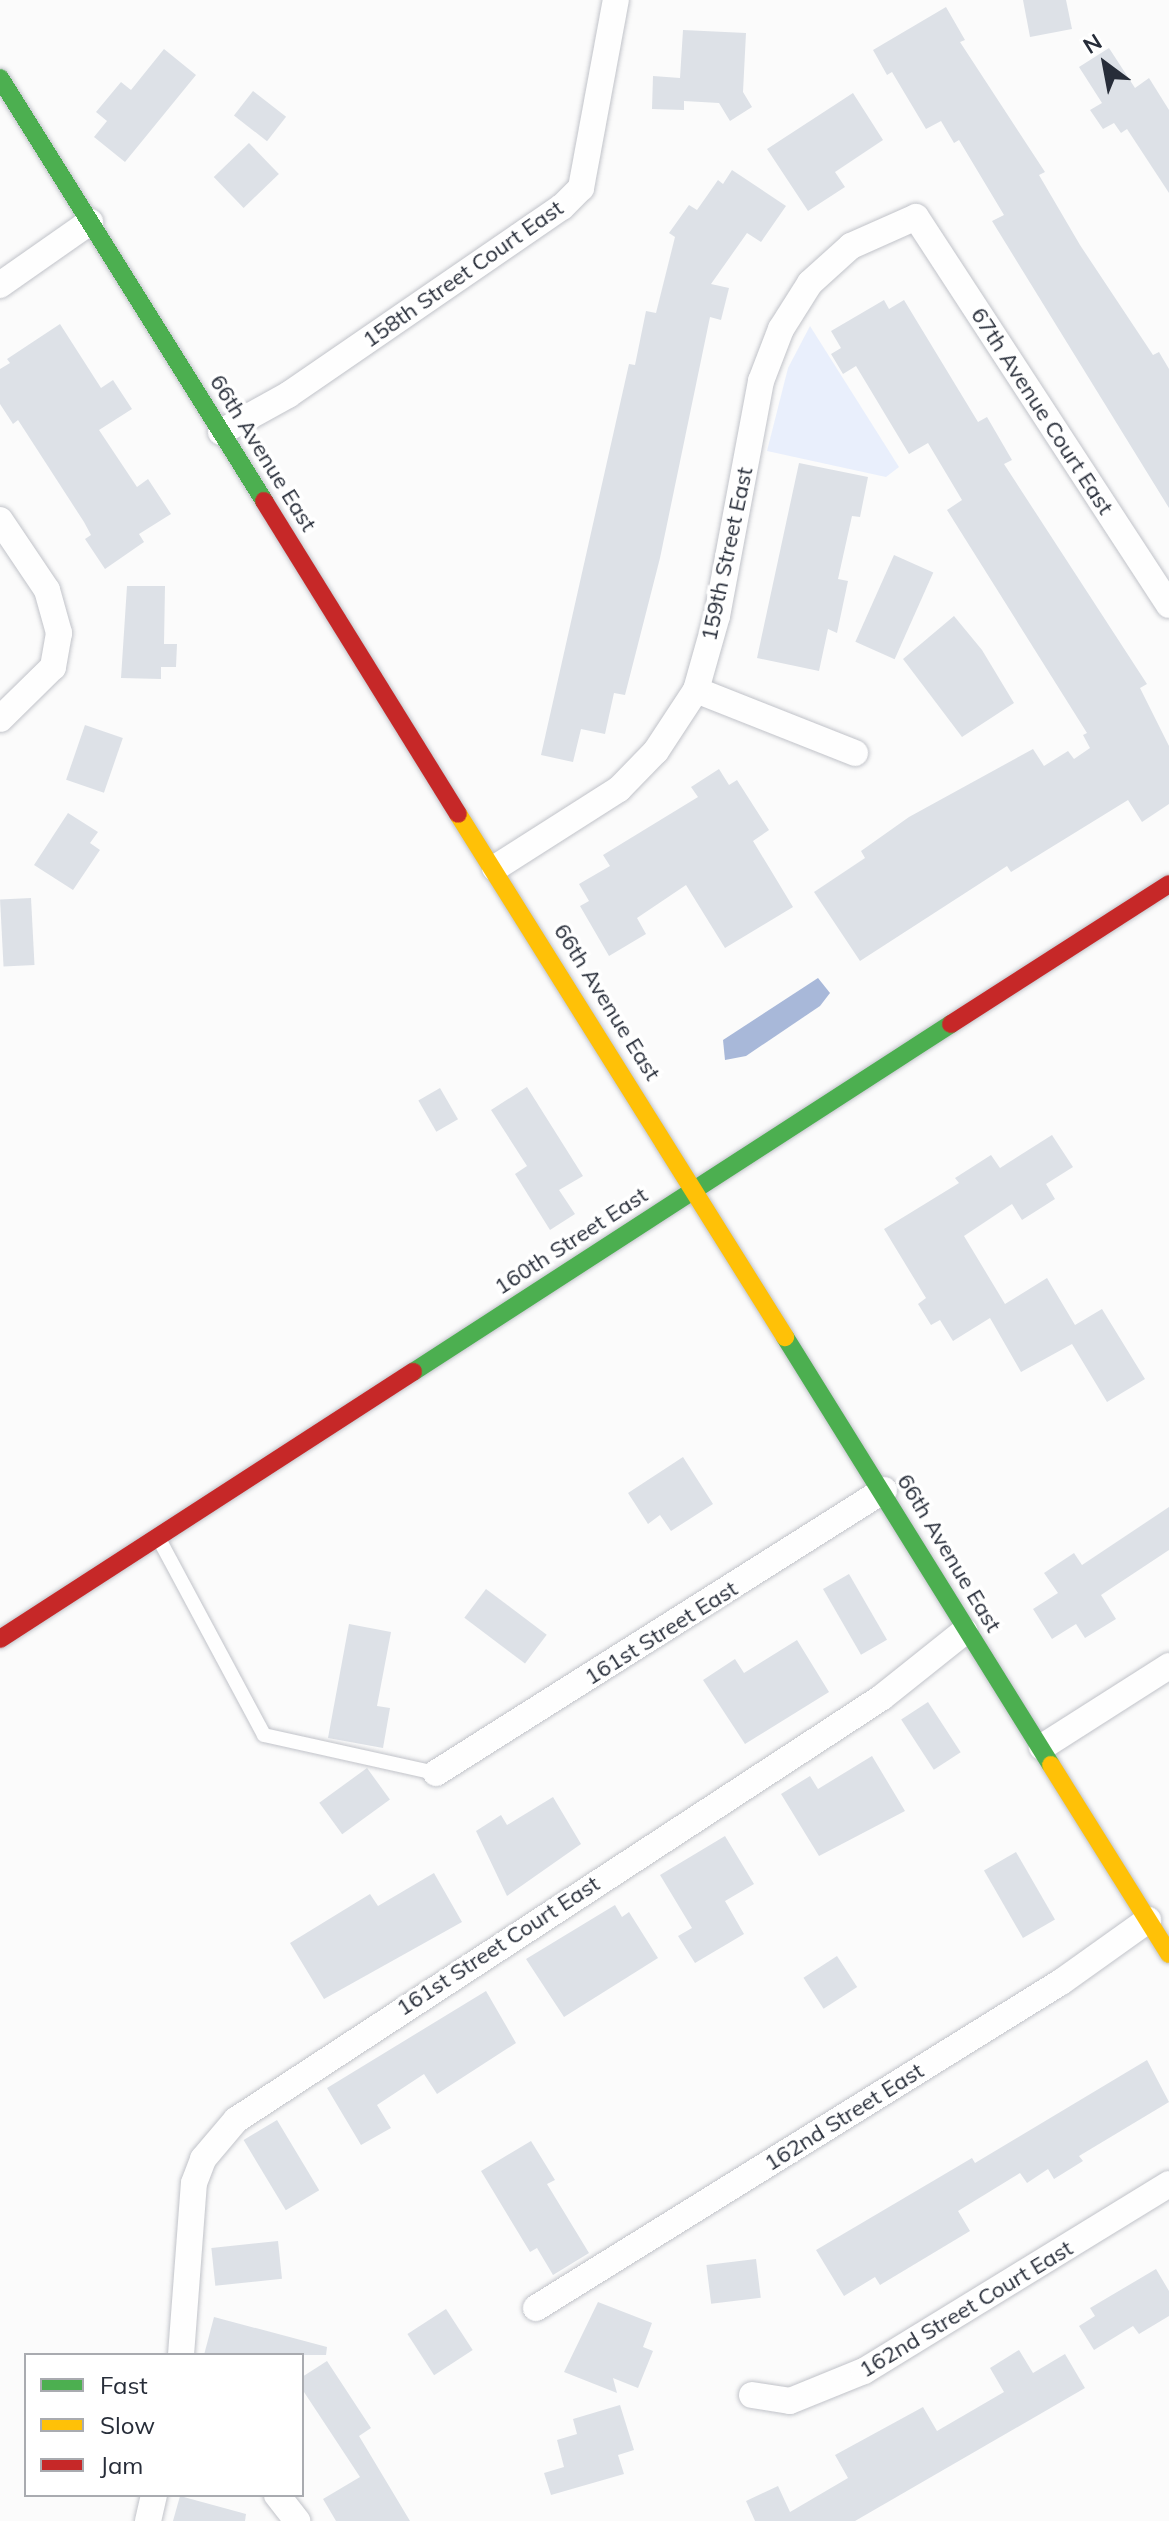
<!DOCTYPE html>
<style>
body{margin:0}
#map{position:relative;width:1169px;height:2521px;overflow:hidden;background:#fbfbfb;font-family:Mulish,sans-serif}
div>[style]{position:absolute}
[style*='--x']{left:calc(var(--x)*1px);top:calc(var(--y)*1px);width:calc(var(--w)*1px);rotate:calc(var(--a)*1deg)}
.green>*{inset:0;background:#e9effc}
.water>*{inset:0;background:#a8b8d9}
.building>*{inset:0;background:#dde1e7;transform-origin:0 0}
.roads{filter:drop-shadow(0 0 2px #c1c3c9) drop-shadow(0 0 2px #c1c3c9)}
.lane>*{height:14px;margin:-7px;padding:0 7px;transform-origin:7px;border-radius:7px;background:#fefefe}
.street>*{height:26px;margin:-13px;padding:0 13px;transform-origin:13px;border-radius:13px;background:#fefefe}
.fast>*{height:18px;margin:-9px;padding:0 9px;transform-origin:9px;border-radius:9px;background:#4caf50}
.slow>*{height:18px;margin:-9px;padding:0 9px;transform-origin:9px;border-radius:9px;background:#ffc107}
.jam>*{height:18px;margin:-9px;padding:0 9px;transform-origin:9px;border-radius:9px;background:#c62828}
span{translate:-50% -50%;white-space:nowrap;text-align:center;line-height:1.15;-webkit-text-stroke:7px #fff;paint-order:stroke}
.street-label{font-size:22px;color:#272d39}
.legend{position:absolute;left:24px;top:2353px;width:280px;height:144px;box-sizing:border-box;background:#fff;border:2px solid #a9abb0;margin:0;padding:10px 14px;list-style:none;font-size:24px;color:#272d39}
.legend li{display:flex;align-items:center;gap:16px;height:40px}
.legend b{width:40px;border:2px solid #a9abb0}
.north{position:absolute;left:1065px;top:24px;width:80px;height:80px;-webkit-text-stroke:6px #fff;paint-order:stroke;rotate:328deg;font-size:22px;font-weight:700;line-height:32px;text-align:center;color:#272d39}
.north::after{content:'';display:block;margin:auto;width:28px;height:36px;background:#272d39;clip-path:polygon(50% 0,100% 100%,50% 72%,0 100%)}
</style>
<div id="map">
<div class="green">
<i style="clip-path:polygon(810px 326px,899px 467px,886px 477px,767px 451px,788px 368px)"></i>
</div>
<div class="water">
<i style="clip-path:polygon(818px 978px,830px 993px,820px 1006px,746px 1056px,725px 1060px,723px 1040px)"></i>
</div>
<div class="building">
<i style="clip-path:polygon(1023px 0,1066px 0,1072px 29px,1030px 37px)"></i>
<i style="clip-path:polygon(946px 7px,965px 40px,960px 42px,1045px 172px,1039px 175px,1080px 245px,1153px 355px,1159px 352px,1169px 369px,1169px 508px,992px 221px,1004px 215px,959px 140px,954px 143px,941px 121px,926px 129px,892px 72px,887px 75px,873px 50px)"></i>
<i style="clip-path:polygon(683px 30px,746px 33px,743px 92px,752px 107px,730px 121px,719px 103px,684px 101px,684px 110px,652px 109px,653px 76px,680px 78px)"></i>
<i style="clip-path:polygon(1109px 48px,1135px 88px,1149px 78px,1169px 110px,1169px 193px,1127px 129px,1121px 133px,1114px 123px,1103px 129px,1090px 110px,1102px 103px,1079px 67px)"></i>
<i style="clip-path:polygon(164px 49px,196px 75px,125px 162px,94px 137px,107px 121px,96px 112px,121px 82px,131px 90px)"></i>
<i style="left:253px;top:91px;width:42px;height:31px;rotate:38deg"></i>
<i style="clip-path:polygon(853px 93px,883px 140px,835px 172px,845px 187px,808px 211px,767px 149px)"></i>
<i style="left:249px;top:143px;width:43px;height:49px;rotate:46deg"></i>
<i style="clip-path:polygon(732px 170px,786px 206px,761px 242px,747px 233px,711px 284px,729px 288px,721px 320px,710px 317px,660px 558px,625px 695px,614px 693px,605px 734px,581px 729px,573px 762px,541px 755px,629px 364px,635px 365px,646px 311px,656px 313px,675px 237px,669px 233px,689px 205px,697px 210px,718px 180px,723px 184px)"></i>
<i style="clip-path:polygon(884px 300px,889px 309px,904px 300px,978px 422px,987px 417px,1012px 460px,1004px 464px,1147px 684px,1140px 688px,1169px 746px,1169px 804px,1142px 822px,1128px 800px,1011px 872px,1007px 866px,860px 961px,814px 892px,865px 858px,861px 851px,909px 817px,1033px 749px,1044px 766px,1068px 751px,1074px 759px,1090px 748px,1083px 735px,1087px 733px,947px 510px,962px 500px,928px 443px,909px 454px,856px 366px,843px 374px,831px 354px,841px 348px,831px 331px)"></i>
<i style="clip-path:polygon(60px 324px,101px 388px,113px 380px,132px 409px,99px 430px,137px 487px,148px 479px,171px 514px,139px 534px,144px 542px,105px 569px,85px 539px,91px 535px,84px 522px,18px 420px,13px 424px,0 404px,0 369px,10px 363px,7px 359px)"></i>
<i style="clip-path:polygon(799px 463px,868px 477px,860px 517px,852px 516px,838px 579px,848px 581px,837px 633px,828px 629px,819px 671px,757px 658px)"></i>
<i style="left:894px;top:555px;width:43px;height:95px;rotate:24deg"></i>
<i style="clip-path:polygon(127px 586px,165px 586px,164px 644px,177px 644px,176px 667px,161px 667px,161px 679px,121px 678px)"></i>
<i style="clip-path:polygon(954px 616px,982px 650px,1014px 703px,962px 737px,903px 659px)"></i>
<i style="left:85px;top:725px;width:40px;height:58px;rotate:19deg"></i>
<i style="clip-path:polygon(719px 769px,729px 785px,737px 780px,769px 830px,753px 841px,793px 907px,725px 948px,686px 885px,637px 918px,646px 934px,609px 956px,580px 906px,589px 901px,579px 884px,610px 866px,603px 855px,698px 797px,691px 787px)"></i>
<i style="clip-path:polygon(68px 813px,98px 832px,90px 843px,100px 850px,73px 890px,34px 865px)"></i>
<i style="left:31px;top:898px;width:67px;height:31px;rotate:87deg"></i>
<i style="clip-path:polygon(527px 1087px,583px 1176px,559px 1190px,575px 1214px,550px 1230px,515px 1174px,527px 1166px,491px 1110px)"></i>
<i style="left:440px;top:1088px;width:36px;height:25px;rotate:60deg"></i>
<i style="clip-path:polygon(1052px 1135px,1073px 1167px,1046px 1184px,1055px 1199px,1022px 1220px,1012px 1204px,964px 1236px,1005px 1304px,1047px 1278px,1075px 1325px,1102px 1309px,1145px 1379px,1107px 1402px,1072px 1344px,1021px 1372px,990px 1318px,953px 1341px,940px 1320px,931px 1325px,918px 1304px,926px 1298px,884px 1229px,959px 1183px,955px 1178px,991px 1155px,1000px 1168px)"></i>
<i style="clip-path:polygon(683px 1457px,713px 1504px,671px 1531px,660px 1515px,648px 1524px,628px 1493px)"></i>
<i style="clip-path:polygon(1169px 1507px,1169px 1550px,1101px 1595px,1116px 1619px,1085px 1638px,1076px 1624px,1052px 1639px,1033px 1609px,1058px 1593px,1044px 1573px,1074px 1553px,1082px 1565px)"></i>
<i style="left:849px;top:1574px;width:76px;height:30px;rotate:60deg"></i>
<i style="left:486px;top:1589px;width:76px;height:36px;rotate:37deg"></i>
<i style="clip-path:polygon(349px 1624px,391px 1632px,377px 1706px,390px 1708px,383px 1748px,328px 1738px)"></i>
<i style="clip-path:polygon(797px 1640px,829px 1692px,745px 1744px,703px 1680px,735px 1659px,744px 1673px)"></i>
<i style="left:928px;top:1702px;width:60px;height:32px;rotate:57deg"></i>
<i style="clip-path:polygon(872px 1756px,905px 1811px,819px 1856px,781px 1794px,810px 1776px,818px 1789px)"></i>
<i style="left:367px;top:1768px;width:39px;height:59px;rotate:54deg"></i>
<i style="clip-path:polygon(553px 1797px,581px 1844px,507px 1896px,476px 1831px,501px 1815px,507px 1825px)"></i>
<i style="clip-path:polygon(725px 1836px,754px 1884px,725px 1901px,744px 1934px,695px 1963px,678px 1936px,692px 1928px,660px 1875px)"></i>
<i style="left:1016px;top:1852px;width:78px;height:37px;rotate:60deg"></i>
<i style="clip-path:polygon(434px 1873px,462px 1922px,324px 1999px,290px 1943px,370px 1894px,378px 1906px)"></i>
<i style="clip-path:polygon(615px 1905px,622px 1917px,629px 1912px,658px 1958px,564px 2017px,526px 1959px)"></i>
<i style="left:837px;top:1956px;width:37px;height:40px;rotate:57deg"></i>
<i style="clip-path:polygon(486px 1991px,516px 2043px,437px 2094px,424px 2074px,377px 2105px,391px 2128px,361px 2145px,327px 2088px)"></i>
<i style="clip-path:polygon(1147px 2060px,1169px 2102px,1079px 2156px,1083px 2161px,1054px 2179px,1048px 2169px,1027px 2183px,1020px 2173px,958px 2211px,970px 2231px,880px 2285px,875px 2277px,844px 2296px,816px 2250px,972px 2158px,975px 2163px)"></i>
<i style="left:277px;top:2120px;width:82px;height:39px;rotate:59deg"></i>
<i style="clip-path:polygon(531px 2141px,555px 2180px,547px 2184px,589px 2253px,553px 2275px,537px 2248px,530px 2252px,481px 2171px)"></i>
<i style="left:278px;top:2241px;width:38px;height:67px;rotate:84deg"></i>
<i style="left:756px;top:2259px;width:39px;height:50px;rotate:83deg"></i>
<i style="clip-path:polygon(1156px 2269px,1169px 2291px,1169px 2316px,1139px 2334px,1133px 2326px,1094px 2350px,1079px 2326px,1095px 2316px,1090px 2308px)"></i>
<i style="clip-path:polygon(598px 2302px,652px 2323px,643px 2347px,653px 2351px,638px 2388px,613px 2378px,617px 2393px,564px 2372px)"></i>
<i style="left:446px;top:2309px;width:49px;height:46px;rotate:57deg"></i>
<i style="clip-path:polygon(214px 2317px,327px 2347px,326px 2355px,204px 2355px)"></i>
<i style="clip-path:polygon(1019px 2350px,1033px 2373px,1065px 2354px,1085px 2388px,855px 2521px,755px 2521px,746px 2501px,778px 2486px,790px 2512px,848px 2478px,835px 2455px,923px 2407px,937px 2431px,1004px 2392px,990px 2368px)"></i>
<i style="clip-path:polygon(327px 2361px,371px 2428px,359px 2436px,410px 2521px,336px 2521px,323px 2499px,360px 2477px,302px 2389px,302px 2377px)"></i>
<i style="clip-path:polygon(620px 2405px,634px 2450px,618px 2455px,624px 2474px,551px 2495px,544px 2473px,564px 2467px,557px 2440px,577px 2434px,573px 2419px)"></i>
<i style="clip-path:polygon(180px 2496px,246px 2514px,245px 2521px,173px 2521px)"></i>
</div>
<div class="roads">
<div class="lane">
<i style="--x:159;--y:1539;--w:222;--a:61.8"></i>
<i style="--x:264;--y:1735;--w:176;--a:12.5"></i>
</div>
<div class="street">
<i style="--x:0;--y:285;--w:110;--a:-35"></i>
<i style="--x:221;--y:432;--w:77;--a:-28.9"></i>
<i style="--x:288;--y:395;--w:332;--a:-34.5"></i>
<i style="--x:562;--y:207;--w:27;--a:-45"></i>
<i style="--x:581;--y:188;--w:191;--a:-79.5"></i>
<i style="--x:0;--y:520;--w:84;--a:56.1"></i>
<i style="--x:47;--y:590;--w:45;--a:74.4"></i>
<i style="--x:59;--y:633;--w:35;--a:100"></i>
<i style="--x:53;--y:667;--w:74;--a:135.5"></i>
<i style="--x:696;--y:690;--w:171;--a:21.6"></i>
<i style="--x:495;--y:868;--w:147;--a:-32.5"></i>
<i style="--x:619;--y:789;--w:53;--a:-45.8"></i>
<i style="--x:656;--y:751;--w:73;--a:-56.7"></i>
<i style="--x:696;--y:690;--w:77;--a:-74.2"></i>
<i style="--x:717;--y:616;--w:239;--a:-79.4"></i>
<i style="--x:761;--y:381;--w:56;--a:-69"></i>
<i style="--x:781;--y:329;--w:54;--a:-57.8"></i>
<i style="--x:810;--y:283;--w:55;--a:-42.1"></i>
<i style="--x:851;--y:246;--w:71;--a:-24"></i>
<i style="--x:916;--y:217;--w:463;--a:56.9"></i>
<i style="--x:1042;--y:1747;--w:151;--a:-32.5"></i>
<i style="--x:436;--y:1773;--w:530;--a:-32.28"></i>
<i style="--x:536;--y:2308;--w:618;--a:-31.84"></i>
<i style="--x:1061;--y:1982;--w:107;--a:-35.5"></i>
<i style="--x:181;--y:2355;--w:172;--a:-85.7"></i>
<i style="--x:194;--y:2183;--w:26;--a:-69"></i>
<i style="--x:203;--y:2159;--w:51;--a:-49.8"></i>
<i style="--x:236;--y:2120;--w:771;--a:-33.2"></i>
<i style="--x:881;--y:1698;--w:107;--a:-38.6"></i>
<i style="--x:752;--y:2395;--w:38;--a:9"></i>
<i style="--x:790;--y:2401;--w:80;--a:-22.1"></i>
<i style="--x:864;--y:2371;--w:358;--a:-31.5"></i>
<i style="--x:277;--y:2495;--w:33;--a:52"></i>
<i style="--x:148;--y:2521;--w:27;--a:-77"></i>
</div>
<div class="fast">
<i style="--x:0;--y:78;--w:499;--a:58"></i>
<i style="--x:785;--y:1337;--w:504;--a:58.14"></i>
<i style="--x:413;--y:1372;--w:641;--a:-32.9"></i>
</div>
<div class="slow">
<i style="--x:458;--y:814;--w:617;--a:57.98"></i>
<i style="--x:1051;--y:1765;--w:223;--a:58"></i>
</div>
<div class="jam">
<i style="--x:264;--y:501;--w:368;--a:58.2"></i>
<i style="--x:951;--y:1024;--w:259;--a:-32.7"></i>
<i style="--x:0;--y:1639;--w:492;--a:-32.9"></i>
</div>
</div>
<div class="street-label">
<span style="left:463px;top:274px;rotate:-35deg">158th Street Court East</span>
<span style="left:1042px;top:411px;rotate:57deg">67th Avenue Court East</span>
<span style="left:263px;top:453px;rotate:58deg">66th Avenue East</span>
<span style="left:727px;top:554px;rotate:-78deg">159th Street East</span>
<span style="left:607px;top:1002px;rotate:58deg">66th Avenue East</span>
<span style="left:571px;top:1241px;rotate:-33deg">160th Street East</span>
<span style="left:949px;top:1553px;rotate:59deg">66th Avenue East</span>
<span style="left:661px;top:1633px;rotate:-32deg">161st Street East</span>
<span style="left:498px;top:1946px;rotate:-33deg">161st Street Court East</span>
<span style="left:844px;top:2117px;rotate:-32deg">162nd Street East</span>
<span style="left:966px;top:2309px;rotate:-31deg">162nd Street Court East</span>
</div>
<ul class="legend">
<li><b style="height:10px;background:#4caf50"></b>Fast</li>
<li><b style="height:10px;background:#ffc107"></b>Slow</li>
<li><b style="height:10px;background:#c62828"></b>Jam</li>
</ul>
<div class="north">N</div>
</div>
